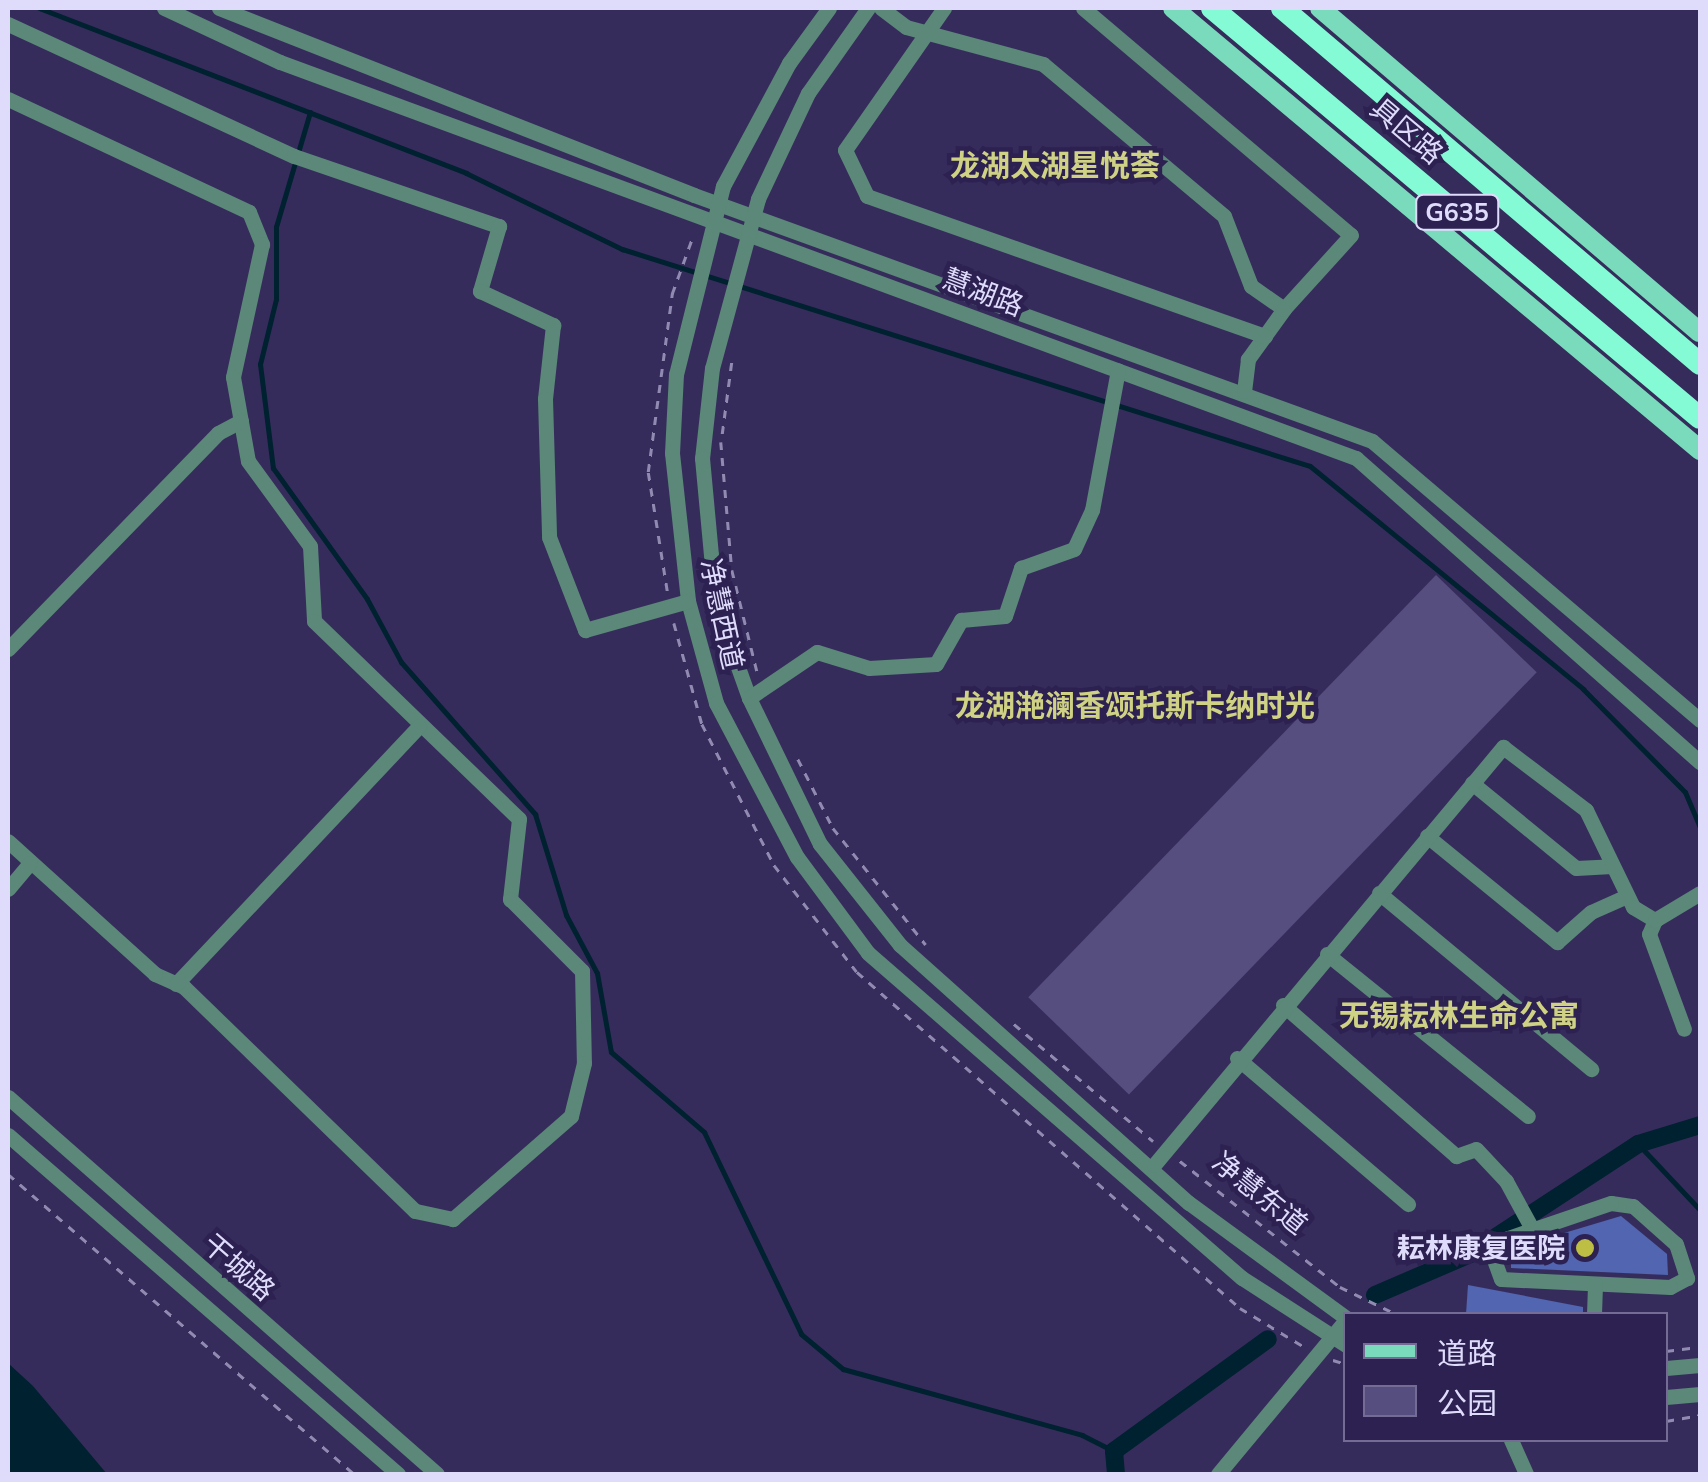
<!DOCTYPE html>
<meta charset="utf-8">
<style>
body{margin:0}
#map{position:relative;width:1708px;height:1482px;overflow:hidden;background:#362c5c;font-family:Mulish,"Noto Sans SC",sans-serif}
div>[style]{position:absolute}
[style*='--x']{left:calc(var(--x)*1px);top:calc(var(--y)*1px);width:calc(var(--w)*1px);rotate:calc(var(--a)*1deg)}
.green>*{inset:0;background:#564e7f;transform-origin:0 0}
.water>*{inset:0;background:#002130}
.stream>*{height:5px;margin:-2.5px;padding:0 2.5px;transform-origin:2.5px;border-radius:2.5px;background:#002130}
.canal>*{height:18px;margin:-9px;padding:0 9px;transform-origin:9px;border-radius:9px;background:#002130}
.building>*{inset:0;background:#5165b1}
.path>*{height:2.5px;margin-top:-1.25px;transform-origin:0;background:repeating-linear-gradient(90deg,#918bb2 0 8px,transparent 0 16px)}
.minor>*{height:15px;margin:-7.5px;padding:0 7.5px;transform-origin:7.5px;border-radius:7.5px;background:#5b8878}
.major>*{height:20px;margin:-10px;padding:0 10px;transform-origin:10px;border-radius:10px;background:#79dbbb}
.highway>*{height:22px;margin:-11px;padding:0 11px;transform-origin:11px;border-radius:11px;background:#84fbd5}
.dots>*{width:28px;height:28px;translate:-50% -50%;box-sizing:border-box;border:5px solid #2c2151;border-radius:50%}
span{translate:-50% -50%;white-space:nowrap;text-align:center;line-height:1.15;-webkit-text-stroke:9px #2c2151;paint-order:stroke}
.shield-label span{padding:2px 8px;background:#2c2151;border:2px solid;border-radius:8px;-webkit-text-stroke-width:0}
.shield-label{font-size:25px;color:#dfdcfb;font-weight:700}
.street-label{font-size:28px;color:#dfdcfb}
.poi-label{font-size:28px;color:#dfdcfb;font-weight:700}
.right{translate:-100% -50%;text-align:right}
.neighbourhood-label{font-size:30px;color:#cfd284;font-weight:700}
.frame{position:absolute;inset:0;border:10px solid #dfdcfb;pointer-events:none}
.legend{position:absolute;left:1343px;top:1312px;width:325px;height:130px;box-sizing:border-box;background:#2c2151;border:2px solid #746c95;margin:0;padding:12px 18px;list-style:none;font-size:30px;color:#dfdcfb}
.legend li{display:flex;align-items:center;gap:20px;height:50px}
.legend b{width:50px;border:2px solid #746c95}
</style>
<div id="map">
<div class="green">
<i style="left:1436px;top:575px;width:140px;height:587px;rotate:44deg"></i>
</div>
<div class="water">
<i style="clip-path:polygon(8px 1363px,33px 1386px,107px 1474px,8px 1474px)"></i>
</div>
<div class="stream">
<i style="--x:39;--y:8;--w:458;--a:21.1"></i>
<i style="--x:466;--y:173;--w:174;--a:26"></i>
<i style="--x:622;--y:249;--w:721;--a:17.51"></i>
<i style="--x:1310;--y:466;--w:353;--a:39.2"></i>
<i style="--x:1583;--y:689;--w:145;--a:45.3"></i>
<i style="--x:1685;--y:792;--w:38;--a:67"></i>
<i style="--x:310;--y:112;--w:120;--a:106.5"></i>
<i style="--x:276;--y:227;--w:72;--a:90"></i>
<i style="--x:276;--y:299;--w:67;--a:103.8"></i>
<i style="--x:260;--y:364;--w:105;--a:82.9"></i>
<i style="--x:273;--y:468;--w:161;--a:54.3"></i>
<i style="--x:367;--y:599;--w:72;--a:61.6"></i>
<i style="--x:401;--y:662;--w:203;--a:48.6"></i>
<i style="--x:535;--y:814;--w:106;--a:72.9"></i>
<i style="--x:566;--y:915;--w:66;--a:61.9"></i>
<i style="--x:597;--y:973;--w:80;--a:80"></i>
<i style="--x:611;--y:1052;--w:123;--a:40.7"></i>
<i style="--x:704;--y:1132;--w:224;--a:64.3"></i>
<i style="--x:801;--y:1334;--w:55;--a:39.8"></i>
<i style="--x:843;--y:1369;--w:248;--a:15.4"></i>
<i style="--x:1082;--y:1435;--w:36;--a:27"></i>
<i style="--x:1638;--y:1144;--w:91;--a:46.8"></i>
</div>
<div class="canal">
<i style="--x:1375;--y:1295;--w:103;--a:-23.3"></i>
<i style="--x:1470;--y:1254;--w:201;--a:-33.2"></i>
<i style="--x:1638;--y:1144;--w:65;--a:-17"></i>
<i style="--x:1116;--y:1474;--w:23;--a:-95"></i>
<i style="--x:1114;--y:1451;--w:190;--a:-36"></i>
</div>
<div class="building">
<i style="clip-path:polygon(1621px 1216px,1667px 1254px,1668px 1275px,1511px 1268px,1511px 1249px)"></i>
<i style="clip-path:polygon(1468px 1285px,1583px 1307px,1583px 1314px,1466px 1314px)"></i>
</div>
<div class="path">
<i style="--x:722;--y:434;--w:77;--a:-82.5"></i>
<i style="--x:721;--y:442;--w:128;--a:85.1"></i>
<i style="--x:732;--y:570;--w:104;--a:76.1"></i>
<i style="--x:667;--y:591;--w:121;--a:-99.1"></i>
<i style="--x:648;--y:472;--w:180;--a:-82.3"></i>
<i style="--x:672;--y:294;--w:62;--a:-70.1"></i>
<i style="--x:674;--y:623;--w:105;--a:74.5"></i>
<i style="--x:702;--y:724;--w:158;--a:62.9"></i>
<i style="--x:774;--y:865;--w:135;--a:52.2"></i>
<i style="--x:857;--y:972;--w:509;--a:41.26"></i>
<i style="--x:1240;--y:1308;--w:74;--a:31.1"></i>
<i style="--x:798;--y:759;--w:77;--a:63.1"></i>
<i style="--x:833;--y:828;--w:149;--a:51.5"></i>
<i style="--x:1014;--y:1024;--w:182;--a:40.1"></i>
<i style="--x:1180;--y:1161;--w:204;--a:38.2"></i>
<i style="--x:1340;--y:1287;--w:62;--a:25.7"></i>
<i style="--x:8;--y:1174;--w:458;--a:40.9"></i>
<i style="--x:1666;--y:1351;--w:34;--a:-7"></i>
<i style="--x:1333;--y:1360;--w:14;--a:17"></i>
<i style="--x:1666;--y:1421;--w:35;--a:-10"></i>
</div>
<div class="minor">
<i style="--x:164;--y:8;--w:128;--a:25"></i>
<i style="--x:280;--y:62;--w:1147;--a:20.21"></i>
<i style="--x:1356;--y:458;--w:459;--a:41.5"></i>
<i style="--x:219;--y:8;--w:510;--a:21.49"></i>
<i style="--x:694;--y:195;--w:721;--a:19.94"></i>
<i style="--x:1372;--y:441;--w:431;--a:40.4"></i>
<i style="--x:829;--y:8;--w:68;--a:126"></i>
<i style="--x:789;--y:63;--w:140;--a:118.2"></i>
<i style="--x:723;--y:186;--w:194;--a:104"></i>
<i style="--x:676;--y:374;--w:79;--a:92.9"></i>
<i style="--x:672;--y:453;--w:149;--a:83.8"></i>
<i style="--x:688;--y:601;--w:106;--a:74.6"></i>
<i style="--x:716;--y:703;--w:174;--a:62.3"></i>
<i style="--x:797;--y:857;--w:119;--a:53.5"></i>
<i style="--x:868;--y:953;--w:495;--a:41"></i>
<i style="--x:1242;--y:1278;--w:124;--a:32.8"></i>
<i style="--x:868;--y:8;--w:104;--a:125.2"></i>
<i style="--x:808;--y:93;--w:117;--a:115.3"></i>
<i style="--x:758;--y:199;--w:175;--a:105.2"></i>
<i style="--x:712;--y:368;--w:91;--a:96.3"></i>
<i style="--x:702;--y:458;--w:97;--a:84.7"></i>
<i style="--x:711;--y:555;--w:71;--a:80.3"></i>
<i style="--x:723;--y:625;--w:77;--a:70.4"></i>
<i style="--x:749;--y:698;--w:162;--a:64.1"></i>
<i style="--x:820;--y:844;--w:129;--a:51.6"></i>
<i style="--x:900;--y:945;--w:387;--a:41.8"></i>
<i style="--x:1189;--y:1203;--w:195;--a:36.2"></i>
<i style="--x:881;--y:8;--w:31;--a:37"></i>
<i style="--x:906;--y:27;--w:142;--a:15.1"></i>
<i style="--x:1043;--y:64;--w:236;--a:40"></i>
<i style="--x:1224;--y:216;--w:75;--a:68.9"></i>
<i style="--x:1251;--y:286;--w:40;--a:34.9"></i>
<i style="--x:1284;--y:309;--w:62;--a:125.8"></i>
<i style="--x:1248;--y:359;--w:32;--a:97"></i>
<i style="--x:944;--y:8;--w:173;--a:124.9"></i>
<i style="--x:845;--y:150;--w:51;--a:64.4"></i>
<i style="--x:867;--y:196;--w:422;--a:19.4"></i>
<i style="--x:1083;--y:8;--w:351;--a:40.3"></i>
<i style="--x:1351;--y:235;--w:100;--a:132.2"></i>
<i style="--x:8;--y:24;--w:315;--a:24.8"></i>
<i style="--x:294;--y:156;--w:217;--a:18.9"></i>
<i style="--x:499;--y:226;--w:68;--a:106.3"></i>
<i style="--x:480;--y:291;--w:81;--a:25"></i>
<i style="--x:553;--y:325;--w:74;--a:96.2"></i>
<i style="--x:545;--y:399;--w:138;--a:88.3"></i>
<i style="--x:549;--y:537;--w:100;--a:68.8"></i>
<i style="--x:585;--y:630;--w:107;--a:-15.7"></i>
<i style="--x:8;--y:99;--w:266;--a:25.1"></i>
<i style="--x:249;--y:212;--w:35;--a:68"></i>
<i style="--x:262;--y:244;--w:136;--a:102.3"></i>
<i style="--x:233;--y:377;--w:85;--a:79.9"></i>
<i style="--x:248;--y:461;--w:105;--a:53.9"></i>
<i style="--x:310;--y:546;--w:75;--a:86.9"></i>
<i style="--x:314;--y:621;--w:285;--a:44"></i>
<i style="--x:519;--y:819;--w:81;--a:96.4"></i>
<i style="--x:510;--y:899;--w:102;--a:45"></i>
<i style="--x:582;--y:971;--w:92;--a:88.8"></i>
<i style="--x:584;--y:1063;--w:55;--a:103.8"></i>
<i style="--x:571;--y:1116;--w:157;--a:138.9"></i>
<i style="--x:453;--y:1219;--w:39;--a:-168"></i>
<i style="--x:415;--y:1211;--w:322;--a:-135.9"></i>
<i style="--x:184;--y:987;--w:32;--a:-156"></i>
<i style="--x:155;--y:974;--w:198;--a:-137.9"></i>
<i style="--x:8;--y:649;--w:301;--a:-45.8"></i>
<i style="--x:218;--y:433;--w:26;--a:-28"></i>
<i style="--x:749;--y:698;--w:82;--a:-34.1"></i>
<i style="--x:817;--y:652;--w:54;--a:17.1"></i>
<i style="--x:869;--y:668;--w:67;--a:-3.4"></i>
<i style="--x:936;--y:664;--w:51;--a:-60.4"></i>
<i style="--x:961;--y:620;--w:44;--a:-5.2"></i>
<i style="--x:1005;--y:616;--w:51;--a:-71.6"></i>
<i style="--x:1021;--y:568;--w:56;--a:-19.7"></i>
<i style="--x:1074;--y:549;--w:43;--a:-65.2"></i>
<i style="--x:1092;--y:510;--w:142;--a:-79.5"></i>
<i style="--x:1472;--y:783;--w:134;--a:39.3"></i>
<i style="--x:1576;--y:868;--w:36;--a:-3"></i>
<i style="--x:1427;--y:836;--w:168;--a:39.2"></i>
<i style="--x:1557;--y:942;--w:45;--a:-41.4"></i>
<i style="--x:1591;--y:912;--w:39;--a:-24"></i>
<i style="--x:8;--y:889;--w:34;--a:-50"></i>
<i style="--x:1379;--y:893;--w:276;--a:39.7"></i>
<i style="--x:1655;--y:920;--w:15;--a:113"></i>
<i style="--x:1649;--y:934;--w:101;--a:69.8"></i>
<i style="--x:1327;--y:954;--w:258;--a:38.9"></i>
<i style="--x:176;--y:984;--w:354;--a:-46.7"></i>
<i style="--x:1283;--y:1005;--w:230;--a:41.1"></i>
<i style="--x:1456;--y:1156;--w:21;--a:-19"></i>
<i style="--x:1476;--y:1149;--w:44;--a:46.8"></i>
<i style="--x:1506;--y:1181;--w:50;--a:61.4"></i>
<i style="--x:1237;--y:1058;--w:225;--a:40.5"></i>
<i style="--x:8;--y:1097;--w:571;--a:41.31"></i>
<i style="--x:8;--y:1135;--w:517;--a:41"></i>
<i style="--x:1154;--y:1165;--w:545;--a:-50.14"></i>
<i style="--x:1503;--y:747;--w:104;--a:37.2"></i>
<i style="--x:1586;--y:810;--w:108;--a:64.1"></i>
<i style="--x:1633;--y:907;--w:26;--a:31"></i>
<i style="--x:1655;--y:920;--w:52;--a:-31"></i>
<i style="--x:1611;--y:1203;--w:22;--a:8"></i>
<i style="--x:1633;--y:1206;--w:57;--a:41.5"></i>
<i style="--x:1676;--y:1244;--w:36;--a:72"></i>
<i style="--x:1687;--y:1278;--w:19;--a:152"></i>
<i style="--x:1670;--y:1287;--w:169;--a:-177.3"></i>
<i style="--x:1501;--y:1279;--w:29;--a:-110"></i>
<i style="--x:1491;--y:1252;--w:19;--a:-43"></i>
<i style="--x:1505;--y:1239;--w:112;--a:-18.8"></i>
<i style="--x:1594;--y:1314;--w:30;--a:-88"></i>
<i style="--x:1666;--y:1368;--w:34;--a:-5"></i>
<i style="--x:1666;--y:1397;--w:34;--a:-5"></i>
<i style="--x:1511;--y:1440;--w:37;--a:66"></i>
<i style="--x:1218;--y:1474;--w:200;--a:-50.3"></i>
</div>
<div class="major">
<i style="--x:1173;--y:8;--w:688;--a:39.99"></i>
<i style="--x:1320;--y:8;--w:499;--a:40.5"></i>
</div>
<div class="highway">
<i style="--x:1212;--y:8;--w:637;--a:40.04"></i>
<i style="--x:1282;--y:8;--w:549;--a:40.42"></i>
</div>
<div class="dots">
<i style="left:1585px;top:1248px;background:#bcbf43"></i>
</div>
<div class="shield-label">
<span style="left:1457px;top:212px">G635</span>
</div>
<div class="street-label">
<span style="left:1407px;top:131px;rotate:40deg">具区路</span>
<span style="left:983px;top:292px;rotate:21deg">慧湖路</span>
<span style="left:722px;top:614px;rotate:78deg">净慧西道</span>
<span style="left:1260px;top:1193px;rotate:39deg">净慧东道</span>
<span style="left:239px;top:1267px;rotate:41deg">干城路</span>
</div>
<div class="poi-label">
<span class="right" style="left:1565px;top:1248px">耘林康复医院</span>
</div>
<div class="neighbourhood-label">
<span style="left:1055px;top:165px">龙湖太湖星悦荟</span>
<span style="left:1135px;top:705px">龙湖滟澜香颂托斯卡纳时光</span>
<span style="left:1459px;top:1015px">无锡耘林生命公寓</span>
</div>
<div class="frame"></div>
<ul class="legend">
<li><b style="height:12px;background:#79dbbb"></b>道路</li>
<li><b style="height:28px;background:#564e7f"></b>公园</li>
</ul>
</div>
